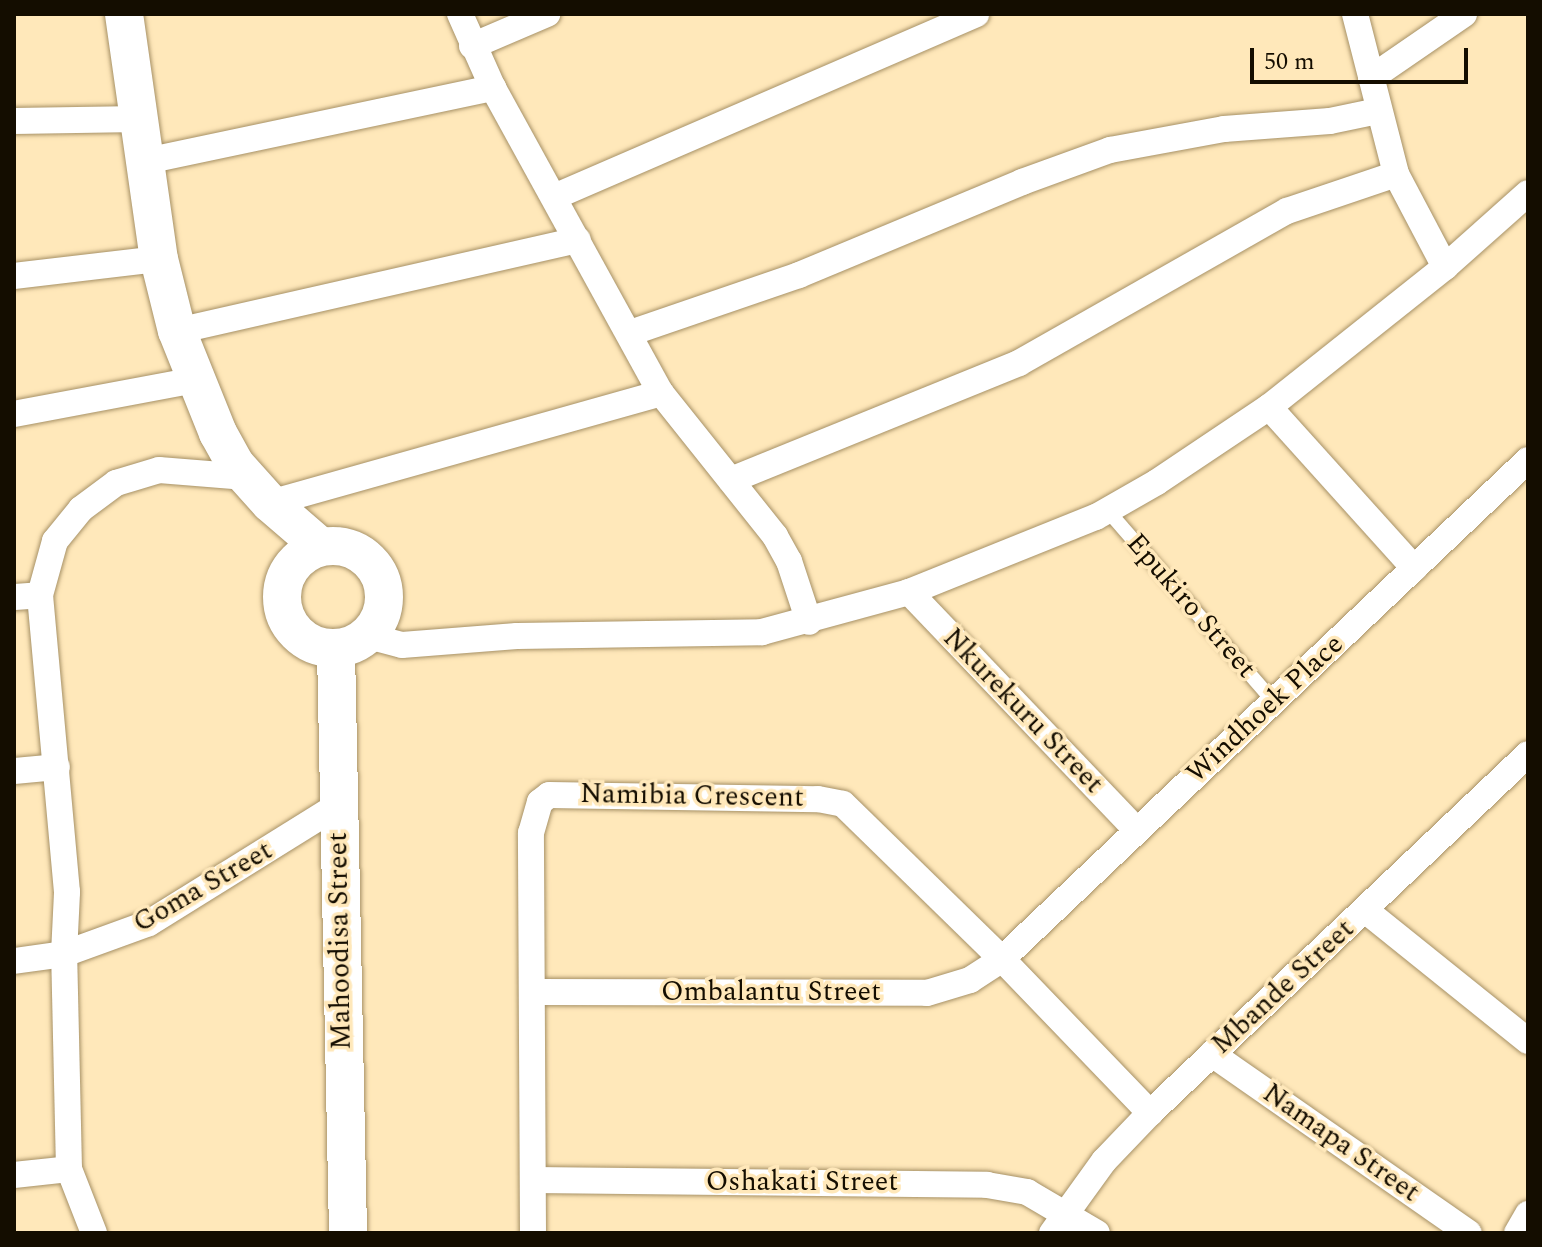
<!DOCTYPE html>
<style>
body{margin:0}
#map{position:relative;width:1542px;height:1247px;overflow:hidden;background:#ffe8ba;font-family:Spectral,serif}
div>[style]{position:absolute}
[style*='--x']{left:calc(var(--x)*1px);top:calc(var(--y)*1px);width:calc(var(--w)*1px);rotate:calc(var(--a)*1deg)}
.roads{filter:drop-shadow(0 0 2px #a79166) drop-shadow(0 0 2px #a79166)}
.lane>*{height:14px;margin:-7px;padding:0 7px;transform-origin:7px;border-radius:7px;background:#fff}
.street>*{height:26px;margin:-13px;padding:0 13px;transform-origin:13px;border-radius:13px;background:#fff}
.secondary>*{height:38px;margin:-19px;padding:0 19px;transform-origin:19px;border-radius:19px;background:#fff}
.secondary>.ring{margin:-19px;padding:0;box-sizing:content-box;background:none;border:38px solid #fff;border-radius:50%}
span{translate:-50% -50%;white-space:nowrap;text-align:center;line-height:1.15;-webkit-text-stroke:7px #ffe8ba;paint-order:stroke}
.street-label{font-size:28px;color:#140d00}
.frame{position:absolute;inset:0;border:16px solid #140d00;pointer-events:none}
.scale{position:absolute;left:1250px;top:48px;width:218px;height:36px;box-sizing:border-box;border:4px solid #140d00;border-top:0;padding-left:10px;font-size:24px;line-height:28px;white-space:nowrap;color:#140d00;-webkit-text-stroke:6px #ffe8ba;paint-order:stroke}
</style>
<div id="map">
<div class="roads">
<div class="lane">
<i style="--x:1108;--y:511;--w:253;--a:49"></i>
</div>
<div class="street">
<i style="--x:460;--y:14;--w:81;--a:66"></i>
<i style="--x:493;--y:88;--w:348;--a:61.2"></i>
<i style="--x:661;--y:393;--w:183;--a:51.4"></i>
<i style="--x:775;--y:536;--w:29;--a:61"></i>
<i style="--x:789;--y:561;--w:64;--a:71.8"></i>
<i style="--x:1355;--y:14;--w:165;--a:75.6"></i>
<i style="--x:1396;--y:174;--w:105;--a:62.2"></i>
<i style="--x:472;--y:46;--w:82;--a:-23.1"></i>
<i style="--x:1371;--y:78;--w:113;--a:-34.5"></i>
<i style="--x:14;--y:121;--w:126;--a:-0.9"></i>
<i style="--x:146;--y:161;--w:355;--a:-11.9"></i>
<i style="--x:554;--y:197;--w:460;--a:-23.4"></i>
<i style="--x:14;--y:276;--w:146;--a:-6.7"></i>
<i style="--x:177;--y:331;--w:411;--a:-12.8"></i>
<i style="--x:630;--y:333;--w:179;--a:-18.9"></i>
<i style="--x:799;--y:275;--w:242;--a:-22.6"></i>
<i style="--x:1022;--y:182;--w:94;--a:-20"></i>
<i style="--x:1110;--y:150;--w:116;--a:-10.4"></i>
<i style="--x:1224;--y:129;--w:106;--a:-4.3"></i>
<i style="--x:1330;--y:121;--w:49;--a:-11.8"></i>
<i style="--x:1269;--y:407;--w:217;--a:48"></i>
<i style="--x:14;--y:414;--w:185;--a:-10.6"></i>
<i style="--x:731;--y:480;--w:311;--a:-22.1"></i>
<i style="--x:1019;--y:363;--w:308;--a:-29.6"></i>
<i style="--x:1287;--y:211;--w:115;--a:-18.7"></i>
<i style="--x:270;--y:503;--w:406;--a:-15.7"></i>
<i style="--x:909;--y:592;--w:330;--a:46.3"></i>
<i style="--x:14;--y:597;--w:26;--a:-4"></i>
<i style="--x:368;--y:636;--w:35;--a:15"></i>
<i style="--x:402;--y:645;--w:115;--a:-4.5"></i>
<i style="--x:517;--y:636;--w:245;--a:-0.9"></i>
<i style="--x:762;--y:632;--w:152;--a:-15.2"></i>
<i style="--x:909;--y:592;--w:201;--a:-21.9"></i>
<i style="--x:1096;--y:517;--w:70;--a:-29.8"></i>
<i style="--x:1157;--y:482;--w:135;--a:-33.8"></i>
<i style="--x:1269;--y:407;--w:225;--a:-38.5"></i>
<i style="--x:1445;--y:267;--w:111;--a:-41.7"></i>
<i style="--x:14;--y:771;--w:43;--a:-5.3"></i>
<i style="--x:1365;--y:910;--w:209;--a:38.8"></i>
<i style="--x:14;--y:961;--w:50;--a:-8"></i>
<i style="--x:64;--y:954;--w:90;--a:-20"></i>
<i style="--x:149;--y:923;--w:221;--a:-31.9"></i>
<i style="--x:532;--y:992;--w:395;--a:0.1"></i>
<i style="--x:927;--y:993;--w:45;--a:-16.8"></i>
<i style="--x:970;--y:980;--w:38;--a:-33"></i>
<i style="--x:1002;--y:959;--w:725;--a:-43.49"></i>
<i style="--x:1212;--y:1054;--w:313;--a:34.9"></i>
<i style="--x:14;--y:1175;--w:55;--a:-6.2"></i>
<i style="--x:533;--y:1180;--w:454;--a:0.6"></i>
<i style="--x:987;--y:1185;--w:41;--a:9.9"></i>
<i style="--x:1027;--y:1192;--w:81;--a:30.4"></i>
<i style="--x:94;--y:1233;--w:69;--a:-111.3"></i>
<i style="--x:69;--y:1169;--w:215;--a:-91.3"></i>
<i style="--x:64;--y:954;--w:62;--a:-87.2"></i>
<i style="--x:67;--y:892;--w:298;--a:-95.2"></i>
<i style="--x:40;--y:595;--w:56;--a:-74.5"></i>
<i style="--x:55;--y:541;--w:41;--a:-50.9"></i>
<i style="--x:81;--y:509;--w:44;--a:-36.6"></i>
<i style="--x:116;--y:483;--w:45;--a:-16.8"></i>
<i style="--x:159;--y:470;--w:87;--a:4.6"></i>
<i style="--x:533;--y:1233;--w:400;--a:-90.3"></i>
<i style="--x:531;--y:833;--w:32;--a:-74"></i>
<i style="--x:540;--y:802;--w:11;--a:-38"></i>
<i style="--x:549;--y:795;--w:269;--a:0.9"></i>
<i style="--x:818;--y:799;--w:25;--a:11"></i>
<i style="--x:843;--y:804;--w:222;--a:44.3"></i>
<i style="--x:1002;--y:959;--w:214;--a:46.1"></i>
<i style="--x:1052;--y:1233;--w:89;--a:-54.2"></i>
<i style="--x:1104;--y:1161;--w:66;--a:-46.2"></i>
<i style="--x:1150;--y:1113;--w:521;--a:-43.52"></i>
<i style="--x:1517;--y:1233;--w:22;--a:-60"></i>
</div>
<div class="secondary">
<i style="--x:124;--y:14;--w:247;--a:81.9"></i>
<i style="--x:159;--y:259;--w:74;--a:76"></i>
<i style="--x:177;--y:331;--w:110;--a:68.1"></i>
<i style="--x:218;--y:433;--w:35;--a:61"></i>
<i style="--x:235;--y:464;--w:52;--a:48.1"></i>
<i style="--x:270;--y:503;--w:66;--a:40.7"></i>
<i class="ring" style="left:282px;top:546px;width:64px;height:64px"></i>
<i style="--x:336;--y:650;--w:583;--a:88.82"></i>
</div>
</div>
<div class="street-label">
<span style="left:1191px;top:606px;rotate:49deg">Epukiro Street</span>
<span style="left:1265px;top:709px;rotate:-43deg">Windhoek Place</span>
<span style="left:1023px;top:711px;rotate:46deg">Nkurekuru Street</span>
<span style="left:692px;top:796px;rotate:1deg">Namibia Crescent</span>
<span style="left:203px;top:887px;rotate:-30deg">Goma Street</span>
<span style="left:340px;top:941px;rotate:-91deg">Mahoodisa Street</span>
<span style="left:1283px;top:987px;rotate:-43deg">Mbande Street</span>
<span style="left:771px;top:992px">Ombalantu Street</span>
<span style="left:1341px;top:1143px;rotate:35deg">Namapa Street</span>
<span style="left:802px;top:1182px">Oshakati Street</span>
</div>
<div class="frame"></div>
<div class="scale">50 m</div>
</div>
